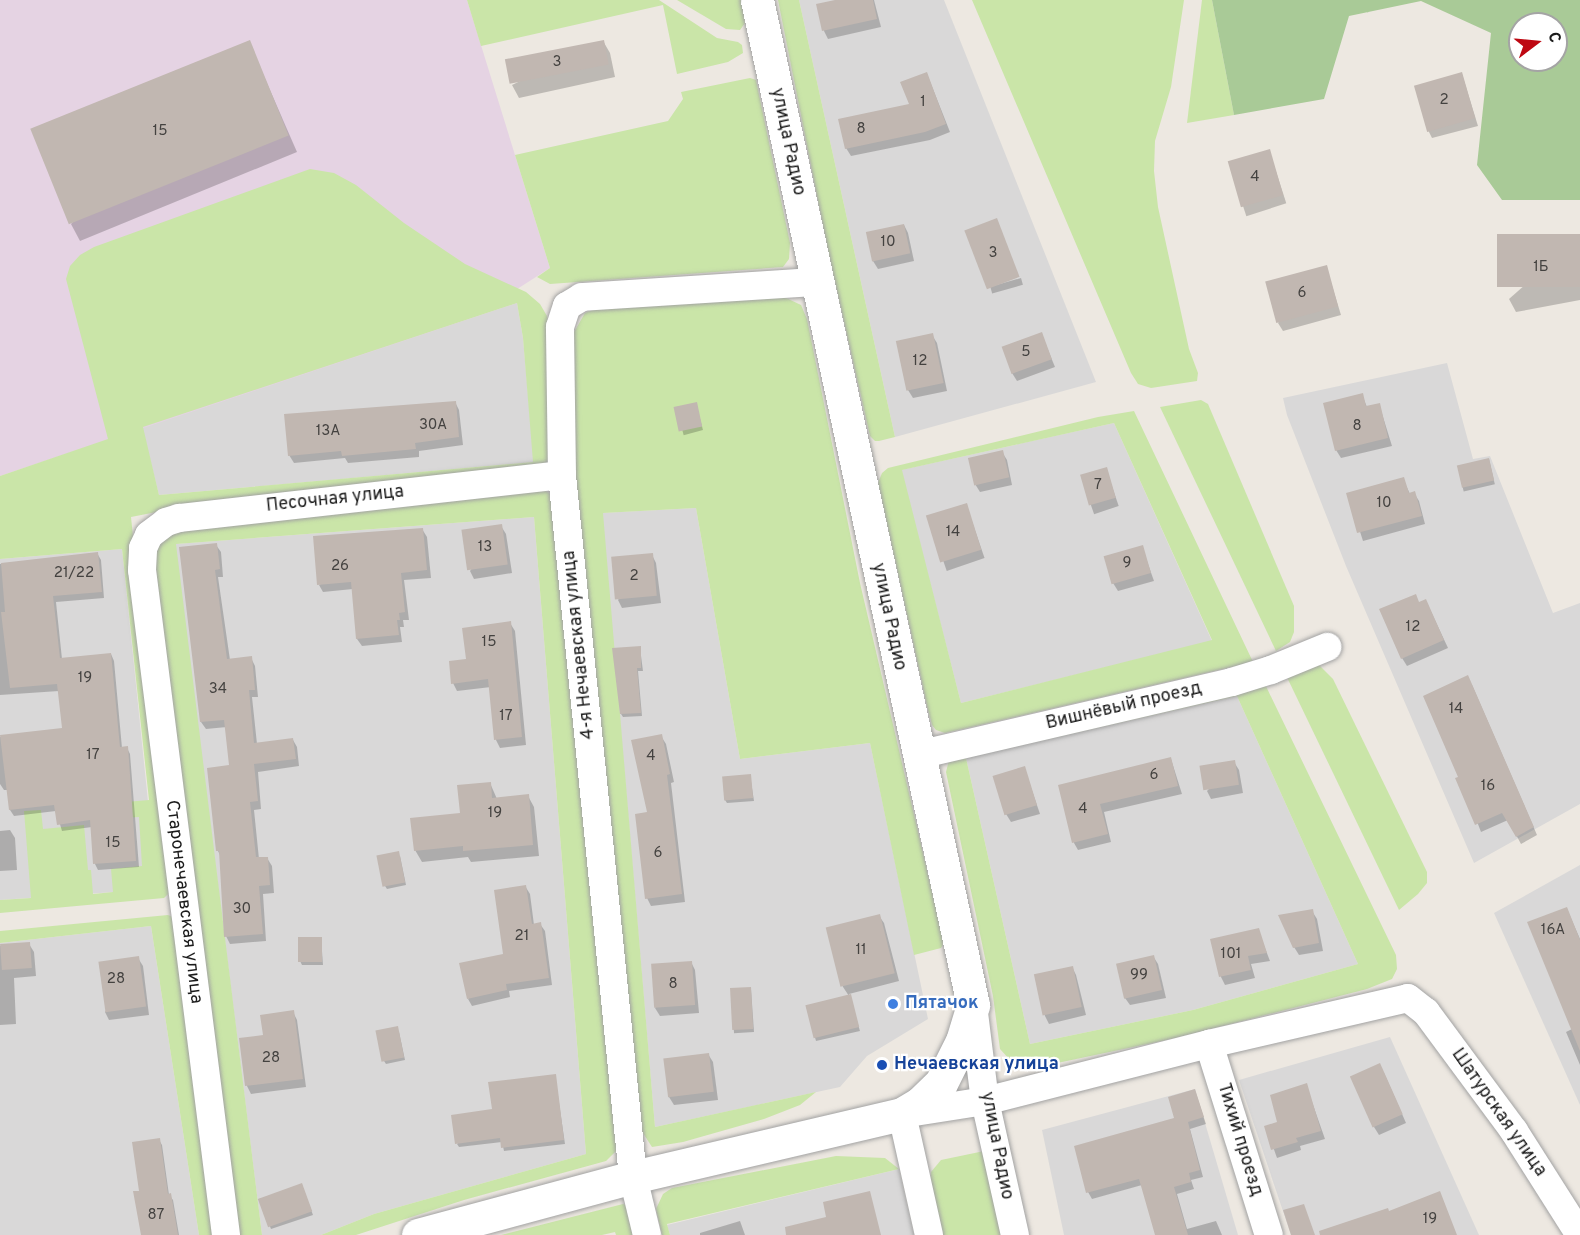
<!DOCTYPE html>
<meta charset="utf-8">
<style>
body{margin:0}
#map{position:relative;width:1580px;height:1235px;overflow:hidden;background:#ede8e1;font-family:Overpass,sans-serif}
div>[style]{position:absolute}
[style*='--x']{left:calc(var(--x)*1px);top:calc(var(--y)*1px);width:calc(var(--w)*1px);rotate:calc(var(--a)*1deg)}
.residential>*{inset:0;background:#d9d8d8}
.industrial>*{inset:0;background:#e5d3e3}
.grass>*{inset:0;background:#cae5a8}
.forest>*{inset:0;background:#a9ca97}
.shadow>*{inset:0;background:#0003;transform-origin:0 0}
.building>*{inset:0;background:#c1b7b1;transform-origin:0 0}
.roads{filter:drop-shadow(0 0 2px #a2a2a2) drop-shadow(0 0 2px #a2a2a2)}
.minor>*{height:28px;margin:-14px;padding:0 14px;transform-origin:14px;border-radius:14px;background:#fff}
.tertiary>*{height:33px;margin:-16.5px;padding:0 16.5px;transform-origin:16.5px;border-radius:16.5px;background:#fff}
.dots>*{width:16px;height:16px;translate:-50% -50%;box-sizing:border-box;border:3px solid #fff;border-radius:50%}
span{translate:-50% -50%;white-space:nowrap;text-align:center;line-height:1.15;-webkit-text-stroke:4.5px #fff;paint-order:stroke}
.number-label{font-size:15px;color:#444240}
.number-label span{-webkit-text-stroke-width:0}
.street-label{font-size:18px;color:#1b1b1b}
.shop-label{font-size:18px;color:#366cbe;font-weight:700}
.left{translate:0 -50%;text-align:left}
.transit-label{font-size:18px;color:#164399;font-weight:700}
.north{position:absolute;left:1508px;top:12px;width:60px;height:60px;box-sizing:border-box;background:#fff;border:2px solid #a4a4a4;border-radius:50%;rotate:74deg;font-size:16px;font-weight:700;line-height:24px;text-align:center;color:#1b1b1b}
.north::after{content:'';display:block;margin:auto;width:21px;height:27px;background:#be0812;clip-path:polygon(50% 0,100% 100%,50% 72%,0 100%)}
</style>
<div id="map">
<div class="residential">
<i style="clip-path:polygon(799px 0,944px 0,1096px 382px,895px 437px)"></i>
<i style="clip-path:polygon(517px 303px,523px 338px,534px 462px,159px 495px,142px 427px)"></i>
<i style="clip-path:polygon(1447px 363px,1473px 459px,1490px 456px,1553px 613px,1580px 603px,1580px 804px,1474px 863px,1346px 566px,1287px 415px,1283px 398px)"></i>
<i style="clip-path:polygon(1114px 423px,1212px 641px,961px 703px,901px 470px)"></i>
<i style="clip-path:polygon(696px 508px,740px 759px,870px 743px,928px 1019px,867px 1056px,840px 1087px,655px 1127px,602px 513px)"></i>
<i style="clip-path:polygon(534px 517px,586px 1154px,374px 1214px,321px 1235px,262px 1235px,175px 544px)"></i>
<i style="clip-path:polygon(122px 549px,157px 889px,0 900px,0 559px)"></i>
<i style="clip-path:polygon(1237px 696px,1358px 964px,1193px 1010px,1030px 1044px,966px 758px)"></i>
<i style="clip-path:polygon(1580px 865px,1580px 1105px,1494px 913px)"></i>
<i style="clip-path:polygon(151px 926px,199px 1235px,0 1235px,0 943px)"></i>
<i style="clip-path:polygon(1390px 1037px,1479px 1235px,1291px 1235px,1239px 1080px)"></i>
<i style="clip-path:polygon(1195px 1089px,1238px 1235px,1064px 1235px,1042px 1130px)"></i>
<i style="clip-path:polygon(899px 1169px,914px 1235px,670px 1235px,667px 1225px)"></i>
</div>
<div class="industrial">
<i style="clip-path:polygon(0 0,467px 0,550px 268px,514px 291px,517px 303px,0 476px)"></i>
</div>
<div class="grass">
<i style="clip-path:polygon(467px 0,659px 0,717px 38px,738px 42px,742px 45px,743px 53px,728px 62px,677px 74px,663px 5px,481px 46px)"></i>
<i style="clip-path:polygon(677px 0,742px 0,745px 23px,740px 30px,726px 29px)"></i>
<i style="clip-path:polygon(778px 0,799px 0,895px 437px,879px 441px,875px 441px,870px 436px,828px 251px)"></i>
<i style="clip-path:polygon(972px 0,1184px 0,1171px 87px,1155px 141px,1154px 171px,1158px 207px,1189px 349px,1198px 373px,1197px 381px,1151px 388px,1138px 384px,1131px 373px)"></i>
<i style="clip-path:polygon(1202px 0,1212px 0,1234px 115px,1187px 123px)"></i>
<i style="clip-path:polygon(750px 78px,756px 80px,790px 243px,789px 259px,783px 267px,550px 284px,537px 277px,550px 268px,515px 155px,668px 121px,683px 99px,681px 92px)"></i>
<i style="clip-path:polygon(evenodd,310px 169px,334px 173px,356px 185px,404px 223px,465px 264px,526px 292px,540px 304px,547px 316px,550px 330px,548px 465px,223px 499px,131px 517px,170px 892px,164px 898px,0 913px,0 900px,31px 898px,24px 811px,41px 810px,43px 829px,84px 825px,88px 870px,91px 870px,93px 894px,113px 892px,111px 869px,142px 866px,139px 817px,92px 820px,90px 805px,149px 800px,122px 549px,0 559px,0 476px,108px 439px,66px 279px,70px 266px,80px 255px,94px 247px,310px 169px,517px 303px,523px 338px,533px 462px,159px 495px,143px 427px,517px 303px)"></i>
<i style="clip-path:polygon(782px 296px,801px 305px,807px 319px,860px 583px,944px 943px,941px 948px,914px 955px,870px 743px,740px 759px,696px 508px,603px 513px,655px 1127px,816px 1092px,800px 1105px,764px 1119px,683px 1142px,652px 1147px,641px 1130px,572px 463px,570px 339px,585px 313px,599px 307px)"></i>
<i style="clip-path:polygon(1201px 400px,1208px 404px,1294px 606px,1294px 632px,1290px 642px,1276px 651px,1160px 407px)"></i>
<i style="clip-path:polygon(evenodd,1134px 411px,1253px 662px,945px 733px,936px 730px,932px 725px,928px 710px,878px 483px,882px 473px,888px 468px,1098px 417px,1134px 411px,1114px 423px,1212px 640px,961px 703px,902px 470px,1114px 423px)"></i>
<i style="clip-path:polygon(541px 488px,552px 495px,618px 1149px,606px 1161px,464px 1200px,356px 1235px,321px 1235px,374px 1214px,586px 1154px,534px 517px,176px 544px,262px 1235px,237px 1235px,154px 554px,161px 542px,175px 531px)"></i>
<i style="clip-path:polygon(1318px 664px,1333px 679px,1427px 872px,1427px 883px,1418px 894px,1399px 910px,1283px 669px)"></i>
<i style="clip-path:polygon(evenodd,1261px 676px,1396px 955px,1397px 969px,1392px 979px,1367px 989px,1176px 1038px,1043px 1066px,1019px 1065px,1010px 1060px,1000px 1049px,993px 996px,946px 772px,949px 760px,1261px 676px,1237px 696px,1358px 964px,1193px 1010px,1030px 1044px,966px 758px,1237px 696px)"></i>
<i style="clip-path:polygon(168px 915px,173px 917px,216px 1235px,199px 1235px,151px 926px,0 943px,0 931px)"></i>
<i style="clip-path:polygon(989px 1150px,1013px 1235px,940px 1235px,930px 1188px,931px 1172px,941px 1160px)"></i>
<i style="clip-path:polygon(836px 1156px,885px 1158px,899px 1169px,667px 1224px,670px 1235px,662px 1235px,656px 1209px,663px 1194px,672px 1188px)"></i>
<i style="clip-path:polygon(623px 1204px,626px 1205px,642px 1235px,616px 1235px,615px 1232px,602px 1235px,501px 1235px)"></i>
</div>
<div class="forest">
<i style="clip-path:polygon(evenodd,1212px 0,1580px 0,1580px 200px,1502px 200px,1477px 165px,1491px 33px,1421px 1px,1349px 16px,1324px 99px,1234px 115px,1212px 0,1520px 24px,1556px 24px,1556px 60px,1520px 60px,1520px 24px)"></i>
</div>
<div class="shadow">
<i style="clip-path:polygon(842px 0,874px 0,881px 27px,828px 39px,824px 31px,818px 5px)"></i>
<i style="clip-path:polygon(603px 41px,610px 53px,615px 77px,519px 98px,512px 85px)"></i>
<i style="clip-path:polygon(249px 42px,297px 152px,80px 241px,71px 224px)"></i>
<i style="clip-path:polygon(927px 74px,950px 132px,930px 140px,851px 156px,846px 148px,911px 105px)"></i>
<i style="clip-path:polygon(1462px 74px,1478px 126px,1432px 138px,1428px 130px)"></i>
<i style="left:1269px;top:150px;width:56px;height:42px;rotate:72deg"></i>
<i style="clip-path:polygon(904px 225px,908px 233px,914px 261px,878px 269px,873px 261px)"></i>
<i style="clip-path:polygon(1580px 236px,1580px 300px,1516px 312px,1509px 299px)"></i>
<i style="clip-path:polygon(1326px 266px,1341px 315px,1283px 331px,1278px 323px)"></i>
<i style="left:1021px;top:278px;width:7px;height:32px;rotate:74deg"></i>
<i style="clip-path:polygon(1041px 333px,1055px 367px,1017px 381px,1012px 373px)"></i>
<i style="clip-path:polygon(932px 335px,937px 343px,947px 391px,913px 398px,908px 390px)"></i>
<i style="clip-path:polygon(1362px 395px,1367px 407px,1379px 404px,1392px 446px,1341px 458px,1336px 450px)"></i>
<i style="clip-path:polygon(455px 402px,459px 410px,463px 445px,419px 451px,419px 457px,348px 463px,345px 458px,294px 463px,289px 455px)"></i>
<i style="left:696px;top:404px;width:27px;height:20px;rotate:75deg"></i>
<i style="clip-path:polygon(1002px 452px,1007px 460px,1012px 485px,980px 492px,975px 484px,970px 459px)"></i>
<i style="left:1489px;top:459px;width:26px;height:32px;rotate:77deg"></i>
<i style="left:1106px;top:469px;width:39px;height:26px;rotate:71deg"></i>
<i style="clip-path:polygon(1403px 479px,1410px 494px,1414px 493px,1419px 501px,1425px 524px,1363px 541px,1348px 494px)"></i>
<i style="left:966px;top:504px;width:57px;height:40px;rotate:71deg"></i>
<i style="clip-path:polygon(501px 526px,506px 534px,512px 573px,474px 579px,470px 571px)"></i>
<i style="clip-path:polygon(422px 529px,427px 537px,431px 578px,404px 580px,409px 620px,403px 620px,404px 627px,400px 627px,402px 642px,362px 646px,357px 639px,353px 589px,323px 592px,319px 585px)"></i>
<i style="clip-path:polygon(216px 545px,221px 552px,223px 577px,218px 577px,230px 660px,251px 658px,255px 666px,258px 697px,252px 697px,257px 744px,293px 740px,297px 747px,299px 766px,258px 772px,261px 809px,254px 810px,259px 859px,267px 858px,272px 866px,274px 893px,263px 894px,266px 941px,230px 944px,226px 936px,220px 855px,218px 851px,231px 767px,227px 727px,206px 729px,201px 722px)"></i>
<i style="clip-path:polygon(1142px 547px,1154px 581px,1118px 591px,1113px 583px)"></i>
<i style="clip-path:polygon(97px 553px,101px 560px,104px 598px,56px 602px,62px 659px,111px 654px,114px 661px,122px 748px,127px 748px,130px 754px,139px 867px,98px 870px,95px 864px,92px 827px,62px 831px,56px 811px,14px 816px,10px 810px,8px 790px,4px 790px,0 784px,0 737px,63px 729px,59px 691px,0 695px,0 564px)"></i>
<i style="clip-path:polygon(652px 555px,656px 563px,661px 603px,622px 608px,618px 600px)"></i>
<i style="clip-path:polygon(1426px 601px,1448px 648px,1407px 666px,1402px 658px)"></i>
<i style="clip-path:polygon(510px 623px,515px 631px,526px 745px,500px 748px,496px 740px,491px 687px,457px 691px,453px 683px,468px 660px)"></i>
<i style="clip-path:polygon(640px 648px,643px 671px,638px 671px,642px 716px,623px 717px,621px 714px)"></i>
<i style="clip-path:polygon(1472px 685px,1537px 835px,1521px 844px,1508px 820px,1481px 832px,1460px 777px)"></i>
<i style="clip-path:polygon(661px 736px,666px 744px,674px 782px,671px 783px,685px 902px,651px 906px,647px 898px,649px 814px)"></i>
<i style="clip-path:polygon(1171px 759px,1182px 794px,1104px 812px,1111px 842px,1078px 850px,1074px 843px,1060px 786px)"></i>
<i style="clip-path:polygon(1234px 762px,1239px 770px,1243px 793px,1211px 799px,1207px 791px)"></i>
<i style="clip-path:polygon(1024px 767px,1040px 814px,1011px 822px,1006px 814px)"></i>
<i style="clip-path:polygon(750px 775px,754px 801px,727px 803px,725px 800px)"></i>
<i style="clip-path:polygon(490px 783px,497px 799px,528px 796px,534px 807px,539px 856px,471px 862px,468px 857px,422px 862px,415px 850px,461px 814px)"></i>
<i style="clip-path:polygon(10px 830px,15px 838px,17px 870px,0 871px,0 831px)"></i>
<i style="clip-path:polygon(400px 856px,406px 885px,387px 889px,385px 886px)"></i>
<i style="clip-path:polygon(525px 886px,530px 894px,534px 925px,540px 924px,545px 931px,552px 985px,509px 991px,510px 997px,472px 1006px,468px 999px,504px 955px)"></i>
<i style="clip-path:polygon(1567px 909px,1580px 939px,1580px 1065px,1566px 1032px,1572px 1029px)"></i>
<i style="clip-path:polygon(1312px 911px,1317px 919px,1323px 951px,1299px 955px,1294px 947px)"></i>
<i style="clip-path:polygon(879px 916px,884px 923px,899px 981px,849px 994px,860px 1031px,816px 1041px,806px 1006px,849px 996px,843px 987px,828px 929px)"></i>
<i style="clip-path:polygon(1258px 930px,1270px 961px,1251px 964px,1255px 978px,1225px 985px,1221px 977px,1212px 940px)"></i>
<i style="clip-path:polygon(321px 938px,323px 965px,302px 965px,300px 961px)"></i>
<i style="clip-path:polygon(29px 944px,34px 952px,36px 976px,14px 978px,16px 1024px,0 1025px,0 946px)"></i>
<i style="clip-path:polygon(1153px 956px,1158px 964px,1166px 998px,1130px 1005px,1125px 998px)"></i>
<i style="clip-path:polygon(138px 958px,143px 966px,149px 1015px,109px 1020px,105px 1012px)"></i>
<i style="clip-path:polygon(691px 962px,695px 970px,699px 1013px,660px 1016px,655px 1008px)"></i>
<i style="clip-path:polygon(1072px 967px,1076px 975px,1086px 1015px,1049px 1024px,1045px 1016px,1035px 976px)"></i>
<i style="left:751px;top:989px;width:43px;height:20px;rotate:86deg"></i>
<i style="clip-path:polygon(293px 1012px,297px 1020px,306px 1087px,251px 1094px,247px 1086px,241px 1040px,264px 1037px)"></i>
<i style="clip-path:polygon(399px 1032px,405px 1060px,386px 1064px,384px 1061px)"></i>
<i style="clip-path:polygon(708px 1054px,713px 1062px,718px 1100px,674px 1105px,669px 1097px)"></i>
<i style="clip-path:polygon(1384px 1073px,1406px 1123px,1379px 1135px,1374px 1127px)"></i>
<i style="clip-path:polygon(555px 1075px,565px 1144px,504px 1151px,502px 1142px,459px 1147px,457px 1144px,493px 1111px)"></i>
<i style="clip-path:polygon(1306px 1085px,1325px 1139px,1300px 1146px,1301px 1150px,1277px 1158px,1266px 1127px,1279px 1123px)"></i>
<i style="clip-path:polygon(1195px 1091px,1206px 1124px,1190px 1129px,1203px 1177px,1191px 1180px,1194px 1189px,1177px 1194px,1187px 1229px,1216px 1221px,1222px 1235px,1157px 1235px,1142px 1185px,1092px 1199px,1088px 1192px,1176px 1119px)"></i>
<i style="clip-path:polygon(159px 1140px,162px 1145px,169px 1195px,173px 1200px,179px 1235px,142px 1235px)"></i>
<i style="clip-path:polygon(303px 1188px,313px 1215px,271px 1229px,259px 1199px)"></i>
<i style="clip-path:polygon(740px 1221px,745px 1235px,700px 1235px,700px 1233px)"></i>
</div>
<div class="building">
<i style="clip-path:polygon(835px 0,873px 0,877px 19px,822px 31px,816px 4px)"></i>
<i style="left:250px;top:40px;width:103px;height:237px;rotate:68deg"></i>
<i style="left:604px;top:40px;width:25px;height:101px;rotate:79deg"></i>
<i style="clip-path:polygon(927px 72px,946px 124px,925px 132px,845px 149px,838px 119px,909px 104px,900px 82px)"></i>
<i style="left:1462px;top:72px;width:48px;height:50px;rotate:74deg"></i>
<i style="left:1270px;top:149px;width:48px;height:44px;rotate:74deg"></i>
<i style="left:997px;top:218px;width:63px;height:35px;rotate:69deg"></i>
<i style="left:904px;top:224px;width:30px;height:39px;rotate:78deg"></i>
<i style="left:1580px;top:234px;width:53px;height:83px;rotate:90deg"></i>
<i style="left:1327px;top:265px;width:43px;height:64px;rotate:75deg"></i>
<i style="left:1042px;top:332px;width:29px;height:43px;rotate:70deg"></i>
<i style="left:933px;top:333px;width:51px;height:38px;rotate:78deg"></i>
<i style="clip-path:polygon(1363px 393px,1366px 406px,1380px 403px,1388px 438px,1335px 451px,1323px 403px)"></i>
<i style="clip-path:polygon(456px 401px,459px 437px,415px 443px,416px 449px,342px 456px,341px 451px,288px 456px,284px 414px)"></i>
<i style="left:697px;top:402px;width:25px;height:24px;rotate:78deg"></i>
<i style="left:1003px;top:450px;width:28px;height:36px;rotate:77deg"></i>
<i style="left:1489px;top:458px;width:23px;height:33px;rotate:77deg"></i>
<i style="left:1107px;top:467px;width:32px;height:28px;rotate:74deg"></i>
<i style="clip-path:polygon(1404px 477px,1409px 493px,1415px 491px,1422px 516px,1357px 533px,1346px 493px)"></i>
<i style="left:967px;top:503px;width:49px;height:43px;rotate:73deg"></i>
<i style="left:502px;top:524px;width:41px;height:41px;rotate:82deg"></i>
<i style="clip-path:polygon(423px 528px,427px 570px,401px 573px,405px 612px,399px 613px,400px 620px,397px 620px,399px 635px,356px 639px,351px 582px,317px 585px,313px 536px)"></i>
<i style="clip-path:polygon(217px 543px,220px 569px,215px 570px,227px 659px,252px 656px,255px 690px,249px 690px,254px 743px,293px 738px,296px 759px,254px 764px,258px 801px,250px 802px,256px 857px,268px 857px,270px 885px,259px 886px,263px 934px,224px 937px,219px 851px,216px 851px,207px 768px,229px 765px,224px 720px,200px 722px,179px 547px)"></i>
<i style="left:1143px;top:545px;width:29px;height:41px;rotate:74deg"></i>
<i style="clip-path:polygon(98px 552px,102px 592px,53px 596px,60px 658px,111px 653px,120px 747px,128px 746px,136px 861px,93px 864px,90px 820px,57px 825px,54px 805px,9px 810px,0 735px,62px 728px,57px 684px,10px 688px,1px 612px,5px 612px,1px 563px)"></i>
<i style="left:653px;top:553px;width:43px;height:42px;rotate:85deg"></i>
<i style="clip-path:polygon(1416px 594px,1419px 602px,1426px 599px,1444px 640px,1401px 659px,1379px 609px)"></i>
<i style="clip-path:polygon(511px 621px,522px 737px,494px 740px,488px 679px,451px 684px,449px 661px,466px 659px,462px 628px)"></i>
<i style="clip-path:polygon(641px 646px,641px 668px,637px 668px,641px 713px,620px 714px,612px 648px)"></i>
<i style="clip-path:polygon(1468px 675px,1534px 827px,1516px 837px,1502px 813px,1475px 825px,1455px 778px,1458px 777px,1423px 696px)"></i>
<i style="clip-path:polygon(662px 734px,670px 774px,667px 775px,682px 894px,645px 899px,635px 814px,647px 812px,631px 740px)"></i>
<i style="clip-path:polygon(1171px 757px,1178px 786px,1100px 804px,1108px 834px,1072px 843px,1058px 785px)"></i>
<i style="left:1235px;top:760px;width:25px;height:36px;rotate:81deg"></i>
<i style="left:1025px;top:766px;width:41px;height:34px;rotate:73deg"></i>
<i style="left:751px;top:774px;width:24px;height:29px;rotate:85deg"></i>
<i style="clip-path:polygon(491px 782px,492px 798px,529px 794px,533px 845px,463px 851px,463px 846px,414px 851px,410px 818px,460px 813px,457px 785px)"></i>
<i style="left:399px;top:851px;width:32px;height:23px;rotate:79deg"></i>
<i style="clip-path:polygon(526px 885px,532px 924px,541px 922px,549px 978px,506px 984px,507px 990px,467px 999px,459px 963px,503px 954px,494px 890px)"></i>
<i style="clip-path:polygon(1567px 907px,1580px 940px,1580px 1051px,1527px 922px)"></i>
<i style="clip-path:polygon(1313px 909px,1319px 943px,1293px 948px,1278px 915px)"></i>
<i style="left:880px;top:914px;width:61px;height:56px;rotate:76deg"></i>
<i style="clip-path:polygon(1259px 928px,1267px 953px,1248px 956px,1251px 970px,1219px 977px,1210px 939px)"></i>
<i style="left:298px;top:937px;width:24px;height:25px"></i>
<i style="left:30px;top:942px;width:26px;height:30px;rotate:86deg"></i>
<i style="left:1154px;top:955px;width:36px;height:39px;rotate:77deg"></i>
<i style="left:139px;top:956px;width:51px;height:41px;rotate:82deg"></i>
<i style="left:692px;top:961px;width:44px;height:41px;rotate:86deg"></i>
<i style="left:1073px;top:966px;width:42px;height:40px;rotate:78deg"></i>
<i style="left:751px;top:987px;width:42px;height:21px;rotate:87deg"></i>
<i style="left:851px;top:994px;width:34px;height:47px;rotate:76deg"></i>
<i style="clip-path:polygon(294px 1010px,303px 1079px,245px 1086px,239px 1038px,263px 1035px,260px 1015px)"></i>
<i style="left:398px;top:1026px;width:32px;height:23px;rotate:79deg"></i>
<i style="left:709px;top:1053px;width:39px;height:46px;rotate:83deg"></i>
<i style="left:1380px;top:1063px;width:56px;height:33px;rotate:66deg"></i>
<i style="clip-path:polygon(556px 1074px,564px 1140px,501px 1148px,500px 1138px,455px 1144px,451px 1115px,492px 1109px,488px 1082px)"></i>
<i style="clip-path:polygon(1307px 1083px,1321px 1131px,1296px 1138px,1298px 1142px,1271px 1150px,1264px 1126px,1277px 1122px,1270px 1095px)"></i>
<i style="clip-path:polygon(1195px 1089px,1204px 1117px,1188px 1122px,1200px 1170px,1189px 1173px,1191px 1182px,1174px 1187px,1188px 1235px,1155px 1235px,1139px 1179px,1086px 1193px,1074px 1146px,1174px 1118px,1168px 1097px)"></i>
<i style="clip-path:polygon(160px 1138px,168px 1194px,171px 1193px,178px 1235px,141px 1235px,133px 1191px,139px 1191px,132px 1142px)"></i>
<i style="left:302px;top:1183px;width:30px;height:47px;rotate:70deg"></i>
<i style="clip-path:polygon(870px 1191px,881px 1235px,786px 1235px,785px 1227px,826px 1217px,823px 1202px)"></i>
<i style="clip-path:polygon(1440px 1191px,1457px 1235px,1320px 1235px,1319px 1231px,1388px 1208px,1389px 1211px)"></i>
<i style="clip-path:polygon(1304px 1204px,1315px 1235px,1291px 1235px,1283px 1210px)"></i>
</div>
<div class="roads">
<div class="minor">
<i style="--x:918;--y:755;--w:322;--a:-13.1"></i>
<i style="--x:1232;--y:682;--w:41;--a:-17.1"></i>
<i style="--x:1271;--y:670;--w:61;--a:-22.3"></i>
<i style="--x:973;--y:1005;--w:97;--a:82.9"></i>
<i style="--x:985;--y:1101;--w:137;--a:77.4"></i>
<i style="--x:1209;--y:1044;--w:200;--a:72.6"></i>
<i style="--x:226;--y:1235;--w:670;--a:-97.2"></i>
<i style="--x:142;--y:570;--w:22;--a:-87"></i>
<i style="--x:143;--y:548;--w:14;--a:-65"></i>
<i style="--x:149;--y:535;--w:21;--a:-37"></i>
<i style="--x:166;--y:522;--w:14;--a:-17"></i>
<i style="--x:179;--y:518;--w:385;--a:-6.4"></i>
<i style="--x:647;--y:1235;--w:60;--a:-103.6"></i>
<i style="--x:633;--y:1177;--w:706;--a:-95.78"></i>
<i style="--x:562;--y:475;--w:148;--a:-90.8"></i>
<i style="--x:560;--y:327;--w:22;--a:-72"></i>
<i style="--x:567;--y:306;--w:17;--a:-31"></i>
<i style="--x:582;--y:297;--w:234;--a:-3.7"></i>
<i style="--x:929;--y:1235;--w:124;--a:-102.6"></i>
<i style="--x:902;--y:1114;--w:84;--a:-8.9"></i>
<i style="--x:985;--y:1101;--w:231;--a:-14.3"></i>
<i style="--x:1209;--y:1044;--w:204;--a:-13"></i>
<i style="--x:1408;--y:998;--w:23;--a:38"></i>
<i style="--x:1426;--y:1012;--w:148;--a:53.5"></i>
<i style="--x:1514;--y:1131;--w:123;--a:57.6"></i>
</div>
<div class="tertiary">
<i style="--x:418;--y:1235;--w:223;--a:-15.1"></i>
<i style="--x:633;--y:1177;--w:276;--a:-13.2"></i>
<i style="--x:902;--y:1114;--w:21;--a:-31"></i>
<i style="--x:920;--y:1103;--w:29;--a:-44"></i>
<i style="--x:941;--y:1083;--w:47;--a:-63.4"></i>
<i style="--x:962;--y:1041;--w:38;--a:-73"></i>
<i style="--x:973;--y:1005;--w:1028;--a:-102.13"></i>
</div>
</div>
<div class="dots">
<i style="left:893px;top:1004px;background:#3f7fe0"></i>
<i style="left:882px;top:1065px;background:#1a4fb4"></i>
</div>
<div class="number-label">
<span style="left:557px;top:63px">3</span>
<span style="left:1444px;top:101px">2</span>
<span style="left:923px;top:103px">1</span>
<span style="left:861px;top:130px">8</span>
<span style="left:160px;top:132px">15</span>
<span style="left:1255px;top:178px">4</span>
<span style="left:888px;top:243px">10</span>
<span style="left:993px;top:254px">3</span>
<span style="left:1541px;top:268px">1Б</span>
<span style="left:1302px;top:294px">6</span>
<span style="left:1026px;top:353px">5</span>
<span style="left:920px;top:362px">12</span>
<span style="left:433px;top:426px">30А</span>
<span style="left:1357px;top:427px">8</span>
<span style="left:328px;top:432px">13А</span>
<span style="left:1098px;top:486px">7</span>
<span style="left:1384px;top:504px">10</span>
<span style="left:953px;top:533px">14</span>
<span style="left:485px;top:548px">13</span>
<span style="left:1127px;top:564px">9</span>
<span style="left:340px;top:567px">26</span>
<span style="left:74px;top:574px">21/22</span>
<span style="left:634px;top:577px">2</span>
<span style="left:1413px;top:628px">12</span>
<span style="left:489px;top:643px">15</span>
<span style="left:85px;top:679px">19</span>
<span style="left:218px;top:690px">34</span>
<span style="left:1456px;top:710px">14</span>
<span style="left:506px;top:717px">17</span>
<span style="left:93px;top:756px">17</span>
<span style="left:651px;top:757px">4</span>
<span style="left:1154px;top:776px">6</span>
<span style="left:1488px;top:787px">16</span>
<span style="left:1083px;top:810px">4</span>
<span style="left:495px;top:814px">19</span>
<span style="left:113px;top:844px">15</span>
<span style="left:658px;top:854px">6</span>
<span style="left:242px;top:910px">30</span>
<span style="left:1553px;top:931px">16А</span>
<span style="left:522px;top:937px">21</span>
<span style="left:861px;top:951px">11</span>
<span style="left:1231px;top:955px">101</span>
<span style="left:1139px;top:976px">99</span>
<span style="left:116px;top:980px">28</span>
<span style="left:673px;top:985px">8</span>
<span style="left:271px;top:1059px">28</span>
<span style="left:156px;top:1216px">87</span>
<span style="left:1430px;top:1220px">19</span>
</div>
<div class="street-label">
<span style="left:787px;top:142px;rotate:78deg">улица Радио</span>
<span style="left:335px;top:500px;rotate:-6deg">Песочная улица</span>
<span style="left:888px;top:617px;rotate:78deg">улица Радио</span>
<span style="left:580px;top:645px;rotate:-96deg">4-я Нечаевская улица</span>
<span style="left:1124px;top:707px;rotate:-13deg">Вишнёвый проезд</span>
<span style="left:183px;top:902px;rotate:83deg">Старонечаевская улица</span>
<span style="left:1498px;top:1113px;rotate:55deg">Шатурская улица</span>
<span style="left:1239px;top:1140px;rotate:73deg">Тихий проезд</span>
<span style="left:996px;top:1146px;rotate:79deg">улица Радио</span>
</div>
<div class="shop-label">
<span class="left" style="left:905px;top:1004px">Пятачок</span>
</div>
<div class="transit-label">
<span class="left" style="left:894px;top:1065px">Нечаевская улица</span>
</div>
<div class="north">С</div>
</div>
